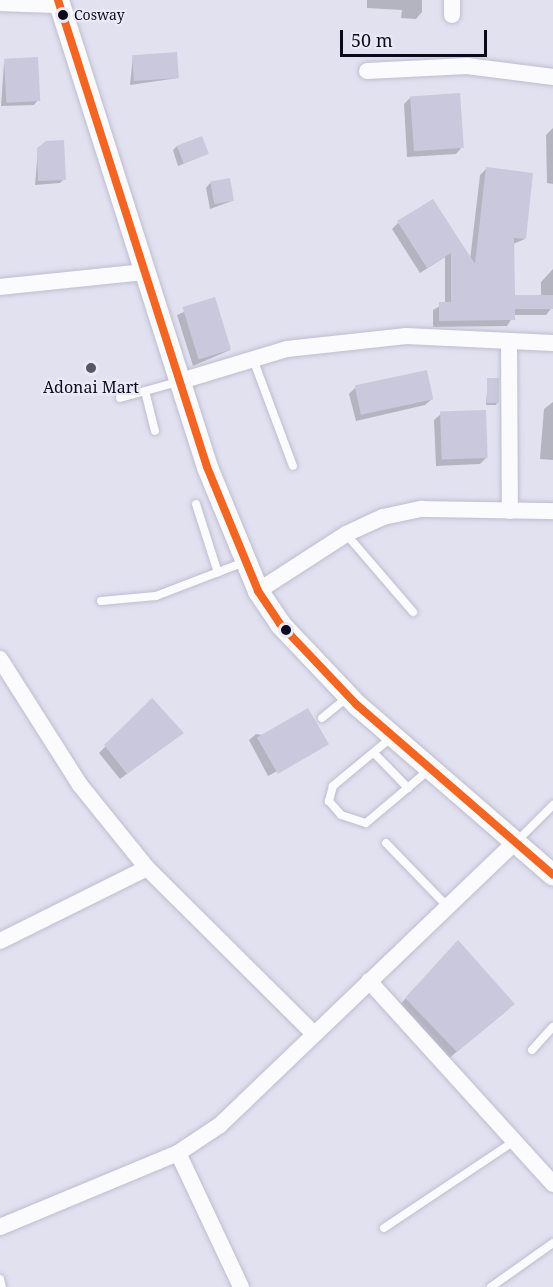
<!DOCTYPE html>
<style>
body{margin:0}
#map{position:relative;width:553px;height:1287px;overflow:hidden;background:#e2e1f0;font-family:"Noto Serif",serif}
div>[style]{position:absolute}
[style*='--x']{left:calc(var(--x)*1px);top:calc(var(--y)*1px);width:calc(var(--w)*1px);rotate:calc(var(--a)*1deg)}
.shadow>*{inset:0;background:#0003}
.building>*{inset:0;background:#cac8dc;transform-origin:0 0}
.roads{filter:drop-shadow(0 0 2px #bebdcf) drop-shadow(0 0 2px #bebdcf)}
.service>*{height:8px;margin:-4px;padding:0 4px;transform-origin:4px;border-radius:4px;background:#fbfafd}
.minor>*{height:16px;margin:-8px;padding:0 8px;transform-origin:8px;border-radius:8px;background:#fbfafd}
.tertiary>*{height:21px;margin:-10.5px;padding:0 10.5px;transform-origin:10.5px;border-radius:10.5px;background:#fbfafd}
.bus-1>*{height:8px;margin:-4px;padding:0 4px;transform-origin:4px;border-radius:4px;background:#f26522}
.dots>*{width:16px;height:16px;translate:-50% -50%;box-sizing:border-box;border:3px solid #eaeaf7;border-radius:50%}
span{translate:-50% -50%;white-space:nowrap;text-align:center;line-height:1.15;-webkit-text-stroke:4.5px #eaeaf7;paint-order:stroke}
.bus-label{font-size:14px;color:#0c091f}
.left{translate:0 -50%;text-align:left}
.poi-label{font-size:16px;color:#0c091f}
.scale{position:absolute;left:340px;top:30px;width:147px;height:27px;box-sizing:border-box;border:3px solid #0c091f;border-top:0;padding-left:8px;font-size:18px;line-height:21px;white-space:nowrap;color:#0c091f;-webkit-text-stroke:4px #eaeaf7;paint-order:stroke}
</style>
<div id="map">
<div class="shadow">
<i style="clip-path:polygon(367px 0,422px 0,422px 12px,416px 19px,401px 18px,402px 10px,367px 8px)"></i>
<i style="clip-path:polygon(133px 56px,178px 78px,130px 85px)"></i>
<i style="clip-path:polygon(4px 63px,38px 100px,34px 105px,1px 106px)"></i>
<i style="clip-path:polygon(410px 98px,462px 147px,456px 154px,407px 157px,404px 104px)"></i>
<i style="clip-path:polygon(553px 128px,553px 184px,547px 183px,546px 135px)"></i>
<i style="clip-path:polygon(177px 146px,207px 154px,178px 166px,173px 150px)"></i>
<i style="clip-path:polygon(38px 149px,64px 179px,60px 183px,35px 185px)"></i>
<i style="clip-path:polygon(486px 169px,525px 239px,513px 244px,513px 296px,541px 296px,541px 282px,553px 269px,553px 306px,546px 315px,514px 315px,507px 326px,433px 327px,433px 310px,445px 303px,445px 257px,420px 273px,392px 229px,398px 223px,470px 260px,480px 175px)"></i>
<i style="clip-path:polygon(210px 183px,232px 201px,210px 209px,206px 188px)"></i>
<i style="clip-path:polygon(214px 299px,230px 350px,193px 366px,177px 315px)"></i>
<i style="clip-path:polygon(488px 380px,497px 403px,496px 405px,486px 405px)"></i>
<i style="clip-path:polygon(356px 387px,432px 399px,425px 405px,356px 421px,349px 394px)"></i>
<i style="clip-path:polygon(553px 402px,553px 460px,540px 459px,544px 409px)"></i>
<i style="clip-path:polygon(441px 414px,487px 457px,480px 464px,436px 466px,434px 420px)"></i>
<i style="clip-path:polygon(152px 700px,182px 733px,120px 779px,99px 753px)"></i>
<i style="clip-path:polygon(256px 734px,327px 744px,268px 776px,249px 740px)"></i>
<i style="clip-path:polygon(450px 950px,504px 1013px,448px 1059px,397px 1008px)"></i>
</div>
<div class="building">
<i style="left:177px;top:52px;width:26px;height:45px;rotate:86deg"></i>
<i style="left:38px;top:57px;width:44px;height:34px;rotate:87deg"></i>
<i style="left:460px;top:93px;width:55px;height:50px;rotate:86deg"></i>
<i style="left:202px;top:136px;width:19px;height:27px;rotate:69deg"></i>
<i style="clip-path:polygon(64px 140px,66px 180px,38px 181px,37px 148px,46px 141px)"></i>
<i style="clip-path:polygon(486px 167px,533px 173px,526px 239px,514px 238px,515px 295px,553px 295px,553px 309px,515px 309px,515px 320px,439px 321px,439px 302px,451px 302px,451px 253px,427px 268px,397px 221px,433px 199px,475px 264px)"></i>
<i style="left:230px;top:178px;width:23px;height:20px;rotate:80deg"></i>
<i style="left:215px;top:297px;width:55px;height:34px;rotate:73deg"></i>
<i style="left:427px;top:370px;width:30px;height:74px;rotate:78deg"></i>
<i style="left:487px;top:378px;width:12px;height:25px"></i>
<i style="left:486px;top:410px;width:48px;height:46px;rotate:88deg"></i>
<i style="clip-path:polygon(152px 698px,184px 733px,127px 774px,104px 745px)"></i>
<i style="left:308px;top:708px;width:42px;height:59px;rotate:60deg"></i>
<i style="clip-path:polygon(458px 940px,515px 1004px,457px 1052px,405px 998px)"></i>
</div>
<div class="roads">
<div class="service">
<i style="--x:253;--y:359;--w:114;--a:69.5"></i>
<i style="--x:145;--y:391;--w:41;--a:76"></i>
<i style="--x:120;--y:398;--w:63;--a:-15.6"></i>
<i style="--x:196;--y:504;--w:72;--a:72.3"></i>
<i style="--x:346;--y:534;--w:103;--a:49.3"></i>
<i style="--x:101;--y:601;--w:55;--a:-5.2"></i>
<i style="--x:156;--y:596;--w:94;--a:-21.1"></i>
<i style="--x:322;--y:718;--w:35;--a:-39"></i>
<i style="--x:392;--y:737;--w:77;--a:140.3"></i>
<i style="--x:333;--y:786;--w:16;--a:105"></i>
<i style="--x:329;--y:801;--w:18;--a:49"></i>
<i style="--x:341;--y:815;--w:26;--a:18"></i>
<i style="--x:366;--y:823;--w:82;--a:-40.1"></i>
<i style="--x:374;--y:753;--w:49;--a:45.8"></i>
<i style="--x:386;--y:843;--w:88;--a:45.9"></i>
<i style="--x:515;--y:843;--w:54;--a:-45"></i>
<i style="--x:532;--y:1050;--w:31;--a:-48"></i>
<i style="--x:384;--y:1228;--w:159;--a:-33.7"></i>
<i style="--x:0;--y:1279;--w:8;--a:76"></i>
<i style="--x:491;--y:1287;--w:76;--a:-35.4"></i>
</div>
<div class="minor">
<i style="--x:452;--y:15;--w:15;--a:-90"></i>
<i style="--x:367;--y:71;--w:100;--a:-2.9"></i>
<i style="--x:467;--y:66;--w:87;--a:7.3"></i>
<i style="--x:0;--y:287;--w:147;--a:-5.9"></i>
<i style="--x:509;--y:341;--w:170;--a:89.7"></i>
<i style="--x:181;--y:381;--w:111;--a:-16.8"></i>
<i style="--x:287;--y:349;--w:120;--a:-6.2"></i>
<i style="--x:406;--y:336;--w:147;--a:2.7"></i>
<i style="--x:258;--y:591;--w:105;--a:-32.9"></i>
<i style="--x:346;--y:534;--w:41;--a:-24.7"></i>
<i style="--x:383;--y:517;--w:40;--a:-12"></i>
<i style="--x:422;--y:509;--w:131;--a:0.9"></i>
<i style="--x:0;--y:659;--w:149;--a:57.6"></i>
<i style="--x:80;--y:785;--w:107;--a:51.1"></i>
<i style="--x:147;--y:868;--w:233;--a:44.8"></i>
<i style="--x:0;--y:941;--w:164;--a:-26.4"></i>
<i style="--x:369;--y:981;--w:274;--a:47.8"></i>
<i style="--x:178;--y:1153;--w:148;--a:64.8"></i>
<i style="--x:0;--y:1227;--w:193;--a:-22.6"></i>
<i style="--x:178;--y:1153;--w:50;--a:-33.7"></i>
<i style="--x:220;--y:1125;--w:406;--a:-43.8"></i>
</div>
<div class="tertiary">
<i style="--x:0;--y:0;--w:58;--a:2"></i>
<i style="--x:58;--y:0;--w:490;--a:72.3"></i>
<i style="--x:207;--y:467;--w:134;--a:67.6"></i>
<i style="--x:258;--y:591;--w:40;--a:56"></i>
<i style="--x:280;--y:624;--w:112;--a:46.5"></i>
<i style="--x:357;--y:705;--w:259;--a:40.9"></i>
</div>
</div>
<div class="bus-1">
<i style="--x:58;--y:0;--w:490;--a:72.3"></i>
<i style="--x:207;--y:467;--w:134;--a:67.6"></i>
<i style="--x:258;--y:591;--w:40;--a:56"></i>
<i style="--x:280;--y:624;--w:112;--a:46.5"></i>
<i style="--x:357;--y:705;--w:259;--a:40.9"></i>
</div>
<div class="dots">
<i style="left:63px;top:15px;background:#0c091f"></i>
<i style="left:91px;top:368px;background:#575568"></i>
<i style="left:286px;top:630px;background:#0c091f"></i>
</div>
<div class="bus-label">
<span class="left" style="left:74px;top:15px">Cosway</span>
</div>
<div class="poi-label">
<span style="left:91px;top:387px">Adonai Mart</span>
</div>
<div class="scale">50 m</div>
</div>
